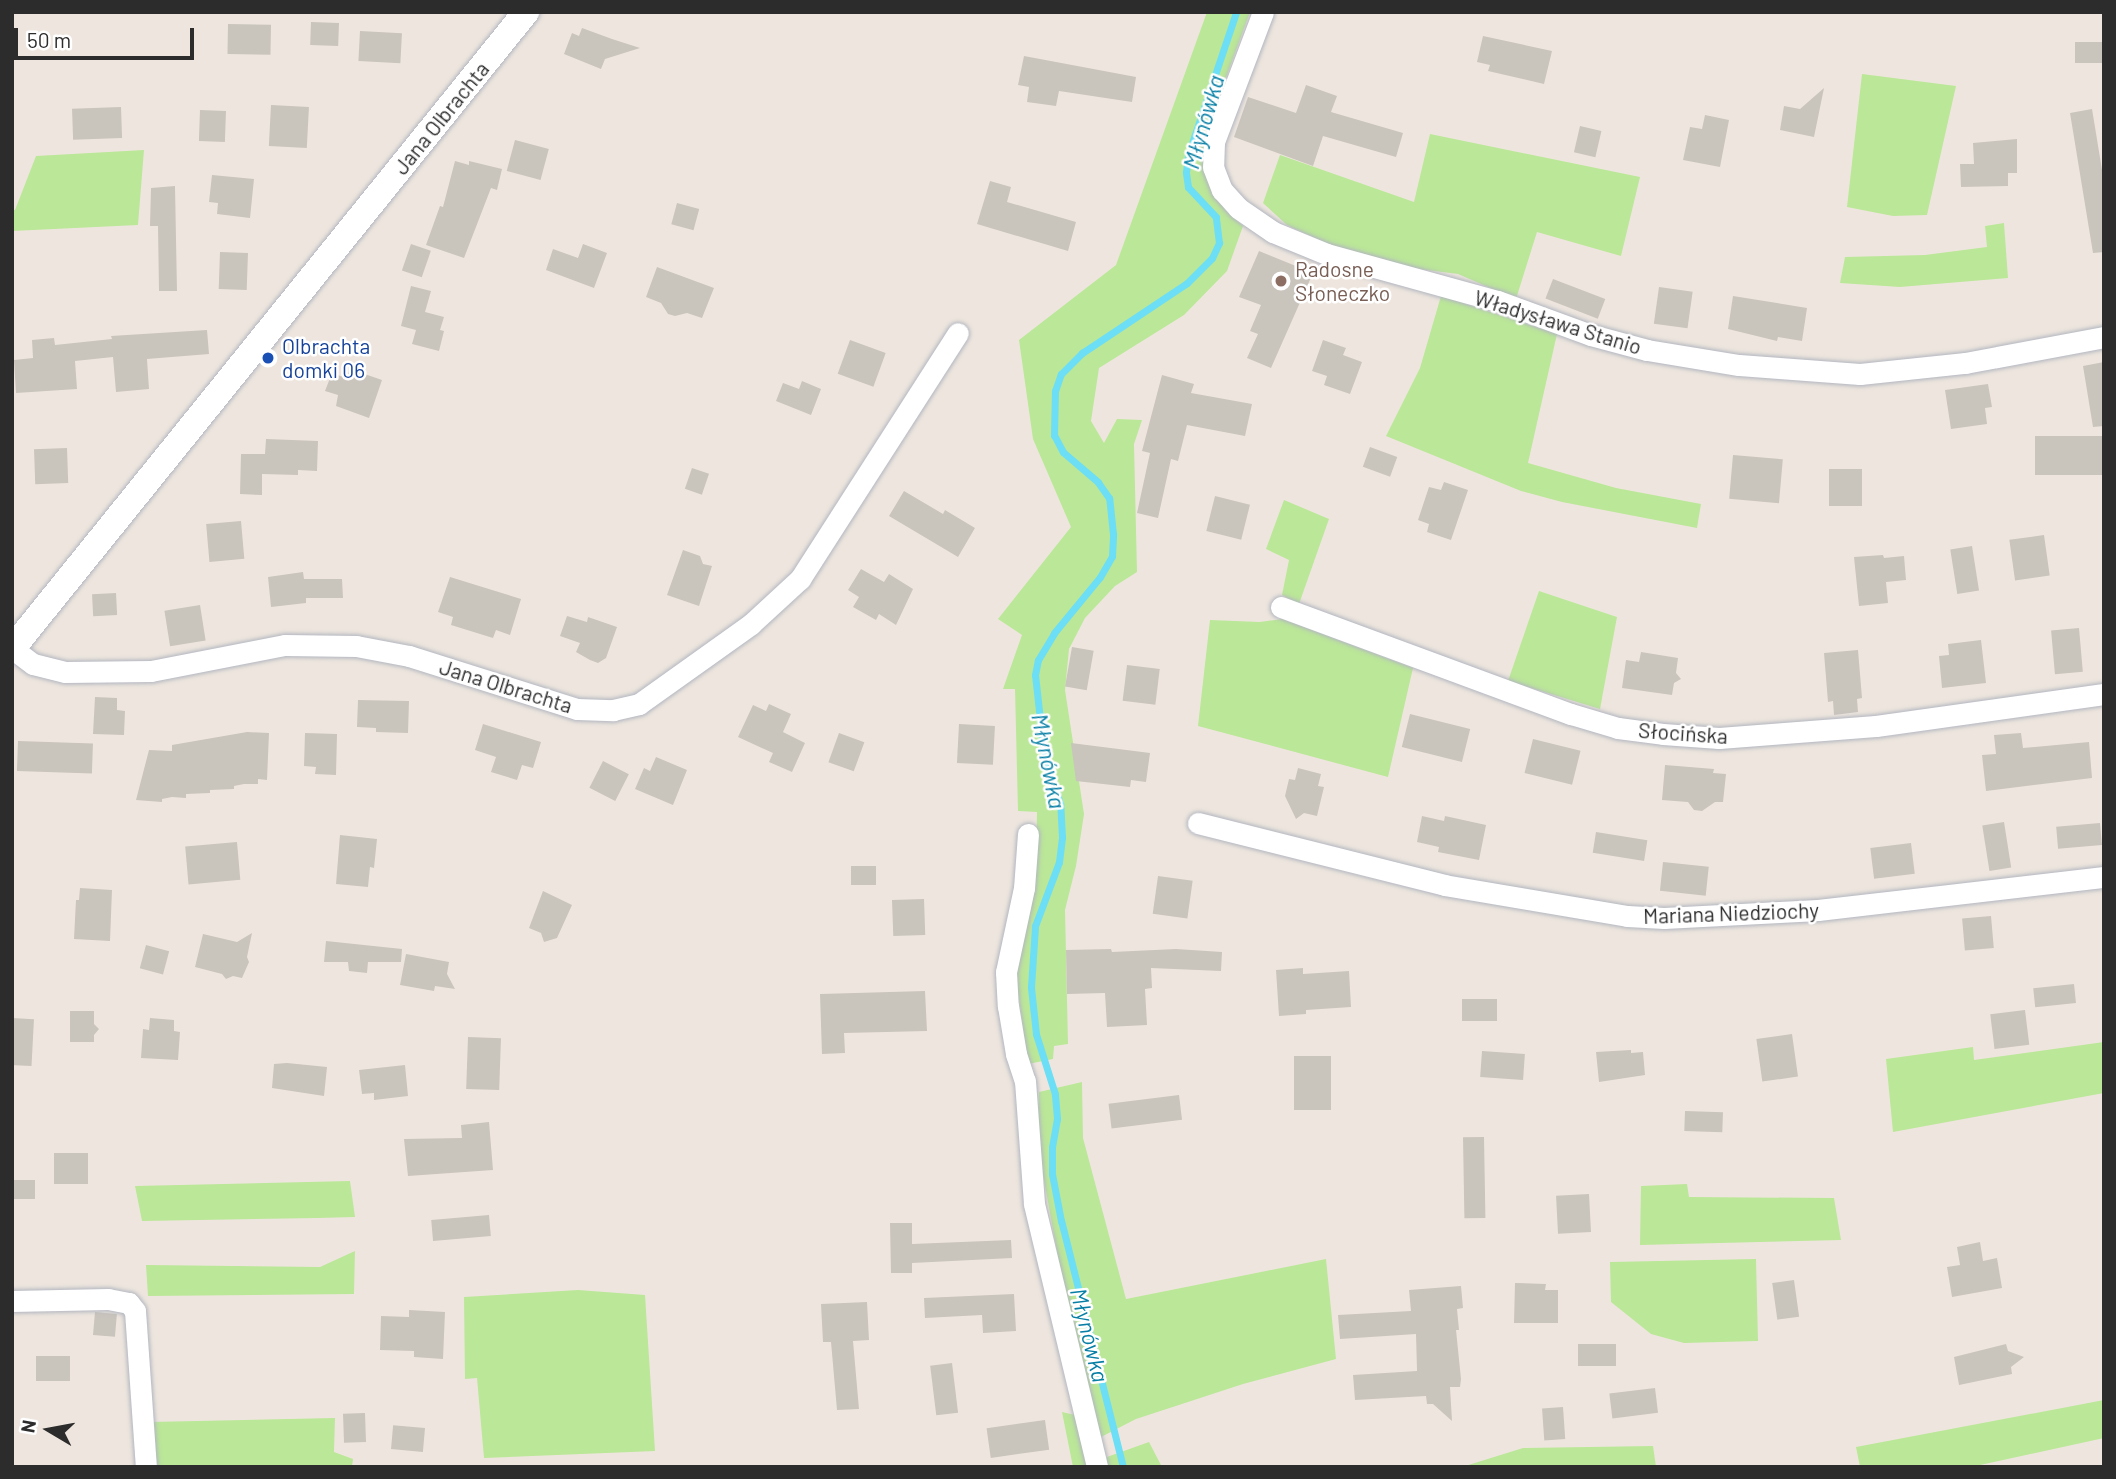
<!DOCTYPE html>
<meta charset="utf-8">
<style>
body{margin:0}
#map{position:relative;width:2116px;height:1479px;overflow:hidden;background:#eee6de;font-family:Barlow,sans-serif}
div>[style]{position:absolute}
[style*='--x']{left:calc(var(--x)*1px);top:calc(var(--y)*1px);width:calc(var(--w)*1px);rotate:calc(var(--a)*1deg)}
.green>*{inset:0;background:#bbe798}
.stream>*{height:7px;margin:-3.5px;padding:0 3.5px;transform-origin:3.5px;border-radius:3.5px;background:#6cdef5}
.building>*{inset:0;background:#c9c4bc;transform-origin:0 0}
.roads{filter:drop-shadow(0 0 2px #b2b6c0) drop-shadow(0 0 2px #b2b6c0)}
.minor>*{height:21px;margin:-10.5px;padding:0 10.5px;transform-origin:10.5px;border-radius:10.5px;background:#fff}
.tertiary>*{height:26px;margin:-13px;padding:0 13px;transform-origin:13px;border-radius:13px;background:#fff}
.dots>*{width:19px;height:19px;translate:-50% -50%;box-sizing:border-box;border:4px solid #fff;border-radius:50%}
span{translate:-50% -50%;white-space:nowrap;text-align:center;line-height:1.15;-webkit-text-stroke:5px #fff;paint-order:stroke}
.street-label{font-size:21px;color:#2c2c2c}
.education-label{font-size:21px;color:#785e54}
.left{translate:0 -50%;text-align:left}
.transit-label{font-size:21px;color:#164399}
.water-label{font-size:23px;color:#077fa5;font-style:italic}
.frame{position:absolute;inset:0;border:14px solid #2c2c2c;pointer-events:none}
.north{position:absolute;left:14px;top:1395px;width:70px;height:70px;-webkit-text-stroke:5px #fff;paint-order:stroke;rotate:280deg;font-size:19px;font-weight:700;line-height:28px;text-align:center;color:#2c2c2c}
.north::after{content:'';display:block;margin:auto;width:24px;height:32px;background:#2c2c2c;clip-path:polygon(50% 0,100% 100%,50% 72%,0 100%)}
.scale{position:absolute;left:14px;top:28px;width:180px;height:32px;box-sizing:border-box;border:4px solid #2c2c2c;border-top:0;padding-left:9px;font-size:21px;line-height:24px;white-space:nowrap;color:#2c2c2c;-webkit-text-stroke:5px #fff;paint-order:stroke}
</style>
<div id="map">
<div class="green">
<i style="clip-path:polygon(1207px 12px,1250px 12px,1205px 135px,1208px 181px,1225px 210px,1243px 226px,1227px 271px,1184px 315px,1099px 368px,1091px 421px,1104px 443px,1117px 419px,1142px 420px,1134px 444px,1137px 572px,1115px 586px,1085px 618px,1069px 649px,1065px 690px,1084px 814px,1076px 866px,1065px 910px,1068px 1044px,1054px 1046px,1053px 1059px,1028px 1064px,1015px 970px,1036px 871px,1037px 812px,1018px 811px,1015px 689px,1003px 689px,1022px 635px,998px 619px,1071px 527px,1033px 439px,1019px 340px,1116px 265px)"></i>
<i style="clip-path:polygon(1862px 74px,1956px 86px,1927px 215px,1893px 216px,1847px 207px)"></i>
<i style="clip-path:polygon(1430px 134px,1640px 177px,1621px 256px,1537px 232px,1516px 299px,1458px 274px,1404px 267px,1345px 252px,1287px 225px,1263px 203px,1280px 155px,1414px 202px)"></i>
<i style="clip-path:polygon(144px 150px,138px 225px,12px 231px,12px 210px,15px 210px,36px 156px)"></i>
<i style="clip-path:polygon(2004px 223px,2008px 278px,1900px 287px,1840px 283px,1845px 257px,1925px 255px,1987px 247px,1985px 226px)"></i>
<i style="clip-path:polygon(1441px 296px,1557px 334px,1528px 463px,1616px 488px,1701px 504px,1697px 528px,1562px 502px,1521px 491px,1386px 436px,1420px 368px)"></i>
<i style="clip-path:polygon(1284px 500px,1329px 519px,1299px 604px,1282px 595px,1289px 560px,1266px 549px)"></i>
<i style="clip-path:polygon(1539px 591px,1617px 617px,1600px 709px,1508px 681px)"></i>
<i style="clip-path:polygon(1282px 619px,1413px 668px,1388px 777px,1198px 726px,1210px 620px,1260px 622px)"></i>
<i style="clip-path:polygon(2104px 1042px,2104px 1093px,1893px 1132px,1886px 1059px,1973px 1047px,1974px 1060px)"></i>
<i style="clip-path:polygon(1082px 1082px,1083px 1138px,1126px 1299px,1326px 1259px,1336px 1359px,1243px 1384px,1136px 1419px,1099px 1438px,1069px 1317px,1038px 1147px,1039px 1092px)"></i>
<i style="clip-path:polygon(350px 1181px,355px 1217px,318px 1218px,142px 1221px,135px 1186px)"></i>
<i style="clip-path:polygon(1687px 1184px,1689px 1197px,1834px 1198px,1841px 1240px,1640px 1245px,1641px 1186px)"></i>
<i style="clip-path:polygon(355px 1251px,354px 1294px,148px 1296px,146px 1265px,320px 1267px)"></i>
<i style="clip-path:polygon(1756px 1259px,1758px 1341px,1684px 1343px,1651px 1334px,1611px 1302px,1610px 1262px)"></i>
<i style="clip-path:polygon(578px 1290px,645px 1295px,655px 1451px,484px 1458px,477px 1378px,465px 1379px,464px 1297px)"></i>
<i style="clip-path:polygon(2104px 1400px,2104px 1438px,1971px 1467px,1860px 1467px,1856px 1447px)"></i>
<i style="clip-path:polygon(1062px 1412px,1079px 1416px,1091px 1467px,1073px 1467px)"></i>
<i style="clip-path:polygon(335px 1418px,334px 1452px,353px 1459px,352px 1467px,158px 1467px,149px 1422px)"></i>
<i style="clip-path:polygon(1149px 1442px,1162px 1467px,1106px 1467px,1107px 1457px)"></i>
<i style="clip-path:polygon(1653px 1446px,1656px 1467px,1462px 1467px,1523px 1448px)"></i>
</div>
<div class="stream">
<i style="--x:1123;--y:1467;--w:254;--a:-104.1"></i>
<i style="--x:1061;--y:1221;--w:48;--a:-100.8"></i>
<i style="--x:1052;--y:1174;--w:27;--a:-90"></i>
<i style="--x:1052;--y:1147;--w:29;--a:-80"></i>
<i style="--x:1057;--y:1118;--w:24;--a:-95"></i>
<i style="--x:1055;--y:1094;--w:63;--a:-107.6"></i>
<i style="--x:1036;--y:1034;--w:47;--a:-96.1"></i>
<i style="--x:1031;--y:987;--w:61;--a:-86.2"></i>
<i style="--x:1035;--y:926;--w:68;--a:-69.4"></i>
<i style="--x:1059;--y:862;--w:25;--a:-83"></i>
<i style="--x:1062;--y:837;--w:33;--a:-93"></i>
<i style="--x:1060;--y:804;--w:59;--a:-106.6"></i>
<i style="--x:1043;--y:747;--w:72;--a:-96.3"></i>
<i style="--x:1035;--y:675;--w:15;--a:-79"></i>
<i style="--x:1038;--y:660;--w:31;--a:-59"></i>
<i style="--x:1054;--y:633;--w:72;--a:-50.6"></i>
<i style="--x:1100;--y:577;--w:24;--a:-60"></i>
<i style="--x:1112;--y:556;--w:22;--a:-87"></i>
<i style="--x:1113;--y:534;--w:36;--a:-96"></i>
<i style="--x:1109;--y:498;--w:19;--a:-125"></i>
<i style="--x:1098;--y:482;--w:46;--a:-139.4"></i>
<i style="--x:1063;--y:452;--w:19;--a:-118"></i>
<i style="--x:1054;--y:435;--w:44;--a:-88.7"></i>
<i style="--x:1055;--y:391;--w:18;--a:-71"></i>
<i style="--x:1061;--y:374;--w:30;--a:-45"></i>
<i style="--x:1082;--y:353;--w:126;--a:-33.7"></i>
<i style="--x:1187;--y:283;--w:35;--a:-45"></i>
<i style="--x:1212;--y:258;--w:17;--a:-65"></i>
<i style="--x:1219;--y:243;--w:26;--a:-97"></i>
<i style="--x:1216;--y:217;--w:41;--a:-133"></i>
<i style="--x:1188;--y:187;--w:15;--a:-98"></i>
<i style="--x:1186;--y:172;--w:17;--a:-83"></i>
<i style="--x:1188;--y:155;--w:151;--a:-71.4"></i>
</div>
<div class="building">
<i style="left:311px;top:22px;width:28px;height:23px;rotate:2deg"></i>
<i style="left:228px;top:24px;width:43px;height:30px;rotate:1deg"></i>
<i style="clip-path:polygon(582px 28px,612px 39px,640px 48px,605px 59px,601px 69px,564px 54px,572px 33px,579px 36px)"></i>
<i style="left:360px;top:31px;width:42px;height:30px;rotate:3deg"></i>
<i style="clip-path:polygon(1483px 36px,1552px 51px,1544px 84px,1488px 71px,1490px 65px,1477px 62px)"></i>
<i style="left:2104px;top:42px;width:21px;height:29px;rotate:90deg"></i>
<i style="clip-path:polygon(1024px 56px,1136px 77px,1132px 102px,1059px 91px,1056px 106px,1027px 102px,1029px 87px,1018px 85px)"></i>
<i style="clip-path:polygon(1306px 85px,1337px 96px,1331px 112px,1403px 133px,1396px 157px,1323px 136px,1313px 166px,1234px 137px,1248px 97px,1296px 113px)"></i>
<i style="clip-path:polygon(1824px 88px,1814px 137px,1780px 130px,1784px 106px,1800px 109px)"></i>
<i style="left:271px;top:105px;width:38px;height:41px;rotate:3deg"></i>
<i style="left:121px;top:107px;width:31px;height:49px;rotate:88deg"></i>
<i style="clip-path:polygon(2092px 109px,2104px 182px,2104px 252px,2093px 253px,2070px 113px)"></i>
<i style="left:200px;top:110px;width:26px;height:31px;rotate:2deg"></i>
<i style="clip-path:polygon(1705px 115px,1729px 120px,1720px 167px,1683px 160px,1690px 127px,1702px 129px)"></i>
<i style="left:1580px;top:126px;width:22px;height:27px;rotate:13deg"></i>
<i style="clip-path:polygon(2017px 139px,2017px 173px,2008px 173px,2008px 186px,1961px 187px,1960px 164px,1974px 164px,1973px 143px)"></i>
<i style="left:515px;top:140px;width:35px;height:32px;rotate:15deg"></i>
<i style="clip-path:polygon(455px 161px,469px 165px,469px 161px,502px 169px,497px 190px,491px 188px,464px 258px,426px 245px,440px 206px,443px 207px)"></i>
<i style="clip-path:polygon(212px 175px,254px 179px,250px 218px,217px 214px,218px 203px,209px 202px)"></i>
<i style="clip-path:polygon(990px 181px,1011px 187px,1007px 202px,1076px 222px,1068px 251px,977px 224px)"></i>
<i style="clip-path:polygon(175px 186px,177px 291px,159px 291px,158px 226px,150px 226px,151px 188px)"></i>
<i style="left:677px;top:203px;width:23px;height:22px;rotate:15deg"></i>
<i style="left:411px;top:244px;width:21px;height:28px;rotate:19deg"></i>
<i style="clip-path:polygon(583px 244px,607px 253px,594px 288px,546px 270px,553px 249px,578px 258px)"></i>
<i style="clip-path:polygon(1259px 251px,1313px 273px,1271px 368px,1247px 358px,1258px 334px,1250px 331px,1261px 305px,1239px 297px)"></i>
<i style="left:220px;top:252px;width:28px;height:37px;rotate:2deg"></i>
<i style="clip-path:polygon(657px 267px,714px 288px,702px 318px,687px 313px,675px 316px,668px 314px,661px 303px,646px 297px)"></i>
<i style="left:1553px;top:279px;width:56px;height:21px;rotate:21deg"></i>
<i style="clip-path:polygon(411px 286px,431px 291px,425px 312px,444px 317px,440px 330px,444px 331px,439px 351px,412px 344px,416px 330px,401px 326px)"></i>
<i style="left:1659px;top:287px;width:34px;height:37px;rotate:8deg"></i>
<i style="clip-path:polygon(1733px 296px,1807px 308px,1802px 341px,1778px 337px,1777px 341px,1728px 329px)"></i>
<i style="clip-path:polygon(207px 330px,209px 354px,147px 359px,149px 389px,116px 392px,113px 357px,75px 361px,77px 389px,16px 393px,14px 360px,33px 358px,32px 340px,54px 338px,55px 345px,112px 339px,111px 336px)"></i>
<i style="left:850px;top:340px;width:38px;height:36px;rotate:20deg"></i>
<i style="clip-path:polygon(1323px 340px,1346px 348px,1343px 355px,1362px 362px,1350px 394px,1324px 385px,1327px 376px,1312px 371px)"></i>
<i style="clip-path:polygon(2104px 362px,2104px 426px,2093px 427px,2083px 366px)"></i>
<i style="clip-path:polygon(350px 369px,382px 380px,369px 418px,336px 406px,338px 395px,325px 391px,332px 373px,346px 378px)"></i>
<i style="clip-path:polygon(1162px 375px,1194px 384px,1191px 393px,1252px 404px,1245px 436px,1187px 425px,1178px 461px,1171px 459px,1158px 518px,1137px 513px,1150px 453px,1142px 451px)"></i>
<i style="clip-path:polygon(802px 381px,821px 389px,811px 415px,776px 401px,783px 383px,799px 389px)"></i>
<i style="clip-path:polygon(1988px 384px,1992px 407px,1985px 408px,1987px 424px,1951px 429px,1945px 390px)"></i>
<i style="left:2104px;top:436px;width:39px;height:69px;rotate:90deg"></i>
<i style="clip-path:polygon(266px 439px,318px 441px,317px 471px,298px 470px,298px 475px,262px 474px,262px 495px,240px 494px,241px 454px,265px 454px)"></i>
<i style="left:1370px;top:447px;width:29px;height:21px;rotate:20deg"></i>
<i style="left:67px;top:448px;width:35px;height:33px;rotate:88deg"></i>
<i style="left:1733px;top:455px;width:50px;height:44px;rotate:5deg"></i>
<i style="left:692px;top:468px;width:18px;height:22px;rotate:19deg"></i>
<i style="left:1862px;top:469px;width:37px;height:33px;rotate:90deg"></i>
<i style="clip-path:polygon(1444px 482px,1468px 490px,1451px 540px,1427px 532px,1429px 524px,1418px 520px,1429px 487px,1441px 490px)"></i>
<i style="clip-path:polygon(904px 491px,943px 514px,945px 510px,975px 528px,958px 557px,889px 516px)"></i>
<i style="left:1215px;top:496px;width:36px;height:36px;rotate:14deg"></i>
<i style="left:241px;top:521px;width:38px;height:35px;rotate:85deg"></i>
<i style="left:2044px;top:535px;width:41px;height:35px;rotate:82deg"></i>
<i style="left:1972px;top:546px;width:45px;height:22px;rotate:81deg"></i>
<i style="clip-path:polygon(683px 550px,700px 556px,703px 564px,712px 566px,699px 606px,667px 595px)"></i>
<i style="clip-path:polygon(1883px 555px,1884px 558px,1904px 556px,1906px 580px,1886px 582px,1888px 603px,1859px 606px,1854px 557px)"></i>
<i style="clip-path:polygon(861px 569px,884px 582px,889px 574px,913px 589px,896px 625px,879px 614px,876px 620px,853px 607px,859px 597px,848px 590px)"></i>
<i style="clip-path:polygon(303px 572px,304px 579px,342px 579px,343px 598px,306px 598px,306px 603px,271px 607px,268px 577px)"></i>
<i style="clip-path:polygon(450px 577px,521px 599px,510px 635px,496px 630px,493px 638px,451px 625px,453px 617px,438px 612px)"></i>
<i style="left:116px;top:593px;width:22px;height:24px;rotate:87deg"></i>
<i style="left:200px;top:605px;width:36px;height:36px;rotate:81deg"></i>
<i style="clip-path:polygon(567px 616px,587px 622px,588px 617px,617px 627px,606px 658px,598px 663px,590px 660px,576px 652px,580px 643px,560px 636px)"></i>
<i style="left:2079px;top:628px;width:44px;height:28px;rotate:85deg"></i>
<i style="clip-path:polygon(1981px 640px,1986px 683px,1942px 688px,1939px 656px,1949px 655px,1948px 644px)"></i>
<i style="left:1072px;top:647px;width:22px;height:40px;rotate:10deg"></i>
<i style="clip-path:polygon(1858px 650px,1862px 698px,1857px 699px,1858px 712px,1834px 715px,1833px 701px,1828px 702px,1824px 653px)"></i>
<i style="clip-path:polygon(1641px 652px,1678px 658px,1676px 673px,1681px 679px,1674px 683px,1672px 695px,1622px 688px,1626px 660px,1639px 662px)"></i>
<i style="left:1127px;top:665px;width:33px;height:36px;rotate:7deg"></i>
<i style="clip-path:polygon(95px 697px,117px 698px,117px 710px,125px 711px,124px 735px,93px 734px)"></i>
<i style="clip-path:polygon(358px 700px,409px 701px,408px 733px,376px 732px,376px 728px,357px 727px)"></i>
<i style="clip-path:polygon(769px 704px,791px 714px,783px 732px,805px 743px,792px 772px,769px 762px,773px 753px,738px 737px,753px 705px,766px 711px)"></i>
<i style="left:1410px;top:714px;width:62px;height:34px;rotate:14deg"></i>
<i style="clip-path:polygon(483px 724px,541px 742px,533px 768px,522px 765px,517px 780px,491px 772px,496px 757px,475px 750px)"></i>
<i style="left:959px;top:724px;width:36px;height:39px;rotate:3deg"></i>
<i style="clip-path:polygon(247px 732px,269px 733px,267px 780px,258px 779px,258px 784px,244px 784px,234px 786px,234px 789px,210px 790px,210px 793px,186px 794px,186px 798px,172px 797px,162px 799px,162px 802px,136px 800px,149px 750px,172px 751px,172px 745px)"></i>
<i style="clip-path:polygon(305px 733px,337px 734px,336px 775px,315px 774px,316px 767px,304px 766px)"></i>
<i style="left:839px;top:733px;width:27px;height:31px;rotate:20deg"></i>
<i style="clip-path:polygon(2021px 733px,2023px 748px,2089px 742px,2092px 778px,1986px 791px,1982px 755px,1996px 754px,1994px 735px)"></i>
<i style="left:1533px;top:739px;width:49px;height:35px;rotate:14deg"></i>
<i style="left:18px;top:741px;width:75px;height:30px;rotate:2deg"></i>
<i style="clip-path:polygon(1071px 743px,1150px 753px,1146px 782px,1131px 780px,1130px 787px,1076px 781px)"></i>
<i style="clip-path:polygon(656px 757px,687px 770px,673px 805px,635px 789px,644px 768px,650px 771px)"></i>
<i style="left:603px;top:761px;width:29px;height:30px;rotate:27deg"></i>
<i style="clip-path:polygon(1665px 765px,1714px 769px,1713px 773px,1726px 774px,1723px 802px,1715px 802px,1702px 811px,1694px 810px,1688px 802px,1662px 800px)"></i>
<i style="clip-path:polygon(1298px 768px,1321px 774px,1318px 786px,1324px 787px,1317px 816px,1304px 813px,1296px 819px,1285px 796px,1289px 779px,1295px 780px)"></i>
<i style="clip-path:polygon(1422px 816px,1444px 821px,1445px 816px,1486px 825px,1479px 860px,1438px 852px,1439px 847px,1417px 842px)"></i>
<i style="left:2004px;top:822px;width:46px;height:22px;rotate:81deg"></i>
<i style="left:2100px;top:823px;width:22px;height:44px;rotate:85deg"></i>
<i style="left:1596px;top:832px;width:52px;height:21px;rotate:9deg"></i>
<i style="clip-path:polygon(340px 835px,377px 839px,374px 868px,370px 867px,368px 887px,336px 884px)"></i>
<i style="left:237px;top:842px;width:38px;height:52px;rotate:85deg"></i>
<i style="left:1911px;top:843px;width:31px;height:41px;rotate:83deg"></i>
<i style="left:1663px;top:862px;width:46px;height:29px;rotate:6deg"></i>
<i style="left:851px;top:866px;width:25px;height:19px"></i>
<i style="left:1158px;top:876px;width:35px;height:38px;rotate:8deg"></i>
<i style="clip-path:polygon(80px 888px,112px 890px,110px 941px,74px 939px,76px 900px,79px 900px)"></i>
<i style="clip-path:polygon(543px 891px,572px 905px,557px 938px,544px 942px,541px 933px,529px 928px)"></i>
<i style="left:924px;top:899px;width:36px;height:32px;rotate:88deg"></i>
<i style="left:1991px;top:916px;width:32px;height:29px;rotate:85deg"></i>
<i style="clip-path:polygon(252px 933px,247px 957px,249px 962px,242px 978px,233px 976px,226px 979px,222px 974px,195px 967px,203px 934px,237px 942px)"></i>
<i style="clip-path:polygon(326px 941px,402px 949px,401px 962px,368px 962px,367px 973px,349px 971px,348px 962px,324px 962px)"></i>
<i style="left:146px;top:945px;width:24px;height:24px;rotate:15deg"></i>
<i style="clip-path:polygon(1111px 949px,1112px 952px,1176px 949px,1222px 952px,1221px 971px,1151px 968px,1152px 988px,1145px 989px,1147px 1025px,1107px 1027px,1105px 993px,1067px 994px,1066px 950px)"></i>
<i style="clip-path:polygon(406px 954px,449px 962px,447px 974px,455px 989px,435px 986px,434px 991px,400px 985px)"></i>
<i style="clip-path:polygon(1303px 968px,1303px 974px,1349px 971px,1351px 1007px,1306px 1010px,1306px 1014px,1279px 1016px,1276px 970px)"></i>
<i style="left:2074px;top:984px;width:19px;height:41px;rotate:84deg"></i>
<i style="clip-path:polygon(925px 991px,927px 1031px,844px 1033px,845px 1053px,822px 1054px,820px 994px)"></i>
<i style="left:1462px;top:999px;width:35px;height:22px"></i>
<i style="left:2025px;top:1010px;width:35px;height:35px;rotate:83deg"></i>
<i style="clip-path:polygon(70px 1011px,94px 1011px,94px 1024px,99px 1029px,94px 1035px,94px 1042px,70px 1042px)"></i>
<i style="left:12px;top:1018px;width:22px;height:47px;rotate:3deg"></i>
<i style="clip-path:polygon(150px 1018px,174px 1020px,174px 1031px,180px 1032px,178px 1060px,141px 1058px,143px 1029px,149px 1030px)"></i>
<i style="left:1792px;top:1034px;width:43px;height:36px;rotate:82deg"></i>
<i style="left:468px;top:1037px;width:33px;height:52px;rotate:2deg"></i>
<i style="clip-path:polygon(1631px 1050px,1631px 1053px,1643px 1052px,1645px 1075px,1599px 1082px,1596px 1052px)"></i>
<i style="left:1482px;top:1051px;width:43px;height:26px;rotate:4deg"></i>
<i style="left:1331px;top:1056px;width:54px;height:37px;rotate:90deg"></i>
<i style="clip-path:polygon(287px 1063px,327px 1067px,324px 1096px,272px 1088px,274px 1064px)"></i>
<i style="clip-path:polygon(405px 1065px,408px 1096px,374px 1100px,374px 1093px,362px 1094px,359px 1070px)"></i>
<i style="left:1179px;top:1095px;width:25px;height:71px;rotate:83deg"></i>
<i style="left:1685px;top:1111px;width:38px;height:20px;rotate:2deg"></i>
<i style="clip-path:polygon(489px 1122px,493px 1170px,408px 1176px,404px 1139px,462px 1138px,461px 1125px)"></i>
<i style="left:1484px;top:1137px;width:81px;height:21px;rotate:89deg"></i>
<i style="left:88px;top:1153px;width:31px;height:34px;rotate:90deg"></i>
<i style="left:12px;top:1180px;width:23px;height:19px"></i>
<i style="left:1589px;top:1194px;width:38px;height:33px;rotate:87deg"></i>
<i style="left:489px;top:1215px;width:21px;height:58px;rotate:85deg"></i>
<i style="clip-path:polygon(890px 1223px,912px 1223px,912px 1244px,1011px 1240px,1012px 1258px,912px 1263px,912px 1273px,891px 1273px)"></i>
<i style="clip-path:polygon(1980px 1242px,1983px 1261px,1997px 1258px,2002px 1288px,1952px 1297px,1947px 1267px,1960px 1265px,1957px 1247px)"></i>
<i style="left:1794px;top:1280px;width:37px;height:22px;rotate:82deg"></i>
<i style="clip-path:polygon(1515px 1283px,1546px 1284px,1545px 1290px,1558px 1290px,1558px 1323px,1514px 1323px)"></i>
<i style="clip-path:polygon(1461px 1286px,1463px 1308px,1457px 1309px,1459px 1330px,1456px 1330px,1461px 1379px,1460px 1387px,1450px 1387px,1452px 1421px,1433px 1404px,1427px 1404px,1426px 1396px,1355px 1400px,1353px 1375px,1417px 1371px,1416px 1334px,1340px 1339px,1338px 1315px,1411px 1311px,1409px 1290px)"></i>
<i style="clip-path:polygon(1014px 1294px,1016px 1331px,983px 1333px,982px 1315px,925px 1318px,924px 1298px)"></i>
<i style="clip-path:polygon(867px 1302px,869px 1340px,853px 1341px,859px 1409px,837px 1410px,831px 1342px,823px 1342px,821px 1304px)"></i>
<i style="clip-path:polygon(409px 1310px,445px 1312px,443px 1359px,414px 1357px,414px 1351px,380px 1350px,381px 1316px,409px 1317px)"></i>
<i style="left:95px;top:1312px;width:22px;height:23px;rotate:5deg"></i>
<i style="left:1578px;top:1344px;width:38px;height:22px"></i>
<i style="clip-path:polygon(2006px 1344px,2008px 1351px,2024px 1357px,2011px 1367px,2012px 1374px,1959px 1385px,1954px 1357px)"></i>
<i style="left:36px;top:1356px;width:34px;height:25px"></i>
<i style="left:952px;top:1363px;width:50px;height:22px;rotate:83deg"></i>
<i style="left:1655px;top:1388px;width:25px;height:46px;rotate:83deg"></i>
<i style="left:1563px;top:1407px;width:32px;height:21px;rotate:86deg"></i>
<i style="left:365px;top:1413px;width:29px;height:22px;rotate:88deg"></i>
<i style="left:1045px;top:1420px;width:30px;height:59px;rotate:82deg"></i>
<i style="left:425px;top:1428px;width:24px;height:32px;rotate:95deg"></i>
</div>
<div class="roads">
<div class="minor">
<i style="--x:1263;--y:12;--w:139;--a:110.7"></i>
<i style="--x:1214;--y:142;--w:25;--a:92"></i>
<i style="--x:1213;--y:167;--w:25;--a:69"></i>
<i style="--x:1222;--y:190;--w:24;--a:48"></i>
<i style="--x:1238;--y:208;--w:42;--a:34.4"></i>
<i style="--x:1273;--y:232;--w:58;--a:22.2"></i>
<i style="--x:1327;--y:254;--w:177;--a:15.4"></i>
<i style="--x:1498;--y:301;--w:99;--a:20.1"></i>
<i style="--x:1591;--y:335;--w:58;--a:15"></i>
<i style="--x:1647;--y:350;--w:93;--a:9.3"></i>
<i style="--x:1739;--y:365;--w:121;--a:4.3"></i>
<i style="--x:1860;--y:374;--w:106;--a:-6"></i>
<i style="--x:1965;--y:363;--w:141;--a:-10.6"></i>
<i style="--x:1281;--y:607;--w:309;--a:20.3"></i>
<i style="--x:1571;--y:714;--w:49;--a:16.6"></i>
<i style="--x:1618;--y:728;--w:45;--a:7.6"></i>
<i style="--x:1663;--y:734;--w:56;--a:4.1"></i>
<i style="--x:1719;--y:738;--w:157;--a:-4.4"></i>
<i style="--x:1876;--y:726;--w:230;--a:-8"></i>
<i style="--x:13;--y:649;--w:25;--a:37"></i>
<i style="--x:33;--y:664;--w:33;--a:14"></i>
<i style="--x:65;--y:672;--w:86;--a:-0.7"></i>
<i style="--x:151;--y:671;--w:136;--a:-11"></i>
<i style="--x:285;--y:645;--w:71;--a:0.8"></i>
<i style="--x:356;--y:646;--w:54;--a:10.7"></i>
<i style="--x:409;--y:656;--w:176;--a:17.5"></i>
<i style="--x:577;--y:709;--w:36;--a:2"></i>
<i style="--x:613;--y:710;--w:27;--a:-13"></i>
<i style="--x:639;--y:704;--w:138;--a:-35.5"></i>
<i style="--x:751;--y:624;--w:67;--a:-42.6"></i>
<i style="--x:800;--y:579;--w:292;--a:-57.3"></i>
<i style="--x:1198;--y:823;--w:254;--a:14.1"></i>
<i style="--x:1444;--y:885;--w:186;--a:9.6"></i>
<i style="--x:1627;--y:916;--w:37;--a:3"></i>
<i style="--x:1664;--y:918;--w:154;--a:-3"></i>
<i style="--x:1818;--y:910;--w:288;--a:-6.6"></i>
<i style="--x:1028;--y:834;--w:54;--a:94.2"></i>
<i style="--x:1024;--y:888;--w:86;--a:102.1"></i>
<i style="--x:1006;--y:972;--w:34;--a:87"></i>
<i style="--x:1008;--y:1006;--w:49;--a:80.5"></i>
<i style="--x:1016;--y:1054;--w:28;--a:72"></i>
<i style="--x:1025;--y:1081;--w:123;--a:85.8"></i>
<i style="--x:1034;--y:1204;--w:270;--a:76.5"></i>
<i style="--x:12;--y:1301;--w:96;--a:-1.2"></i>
<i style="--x:108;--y:1299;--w:21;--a:11"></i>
<i style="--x:129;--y:1303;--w:10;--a:53"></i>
<i style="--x:135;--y:1311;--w:156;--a:86"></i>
</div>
<div class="tertiary">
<i style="--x:12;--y:649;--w:819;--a:-51.1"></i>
</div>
</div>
<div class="dots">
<i style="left:1281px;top:281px;background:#8d6e63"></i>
<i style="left:268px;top:358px;background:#1a4fb4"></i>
</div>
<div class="street-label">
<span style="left:441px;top:118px;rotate:-51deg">Jana Olbrachta</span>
<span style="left:1558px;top:322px;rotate:17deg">Władysława Stanio</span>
<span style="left:506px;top:686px;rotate:17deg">Jana Olbrachta</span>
<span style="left:1683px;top:733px;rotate:4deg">Słocińska</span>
<span style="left:1731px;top:913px;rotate:-2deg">Mariana Niedziochy</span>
</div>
<div class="education-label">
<span class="left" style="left:1295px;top:281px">Radosne<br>Słoneczko</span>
</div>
<div class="transit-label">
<span class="left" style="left:282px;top:358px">Olbrachta<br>domki 06</span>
</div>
<div class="water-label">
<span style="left:1203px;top:122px;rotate:-74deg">Młynówka</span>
<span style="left:1049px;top:761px;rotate:79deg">Młynówka</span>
<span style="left:1090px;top:1335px;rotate:76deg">Młynówka</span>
</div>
<div class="frame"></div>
<div class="north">N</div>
<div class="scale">50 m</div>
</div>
